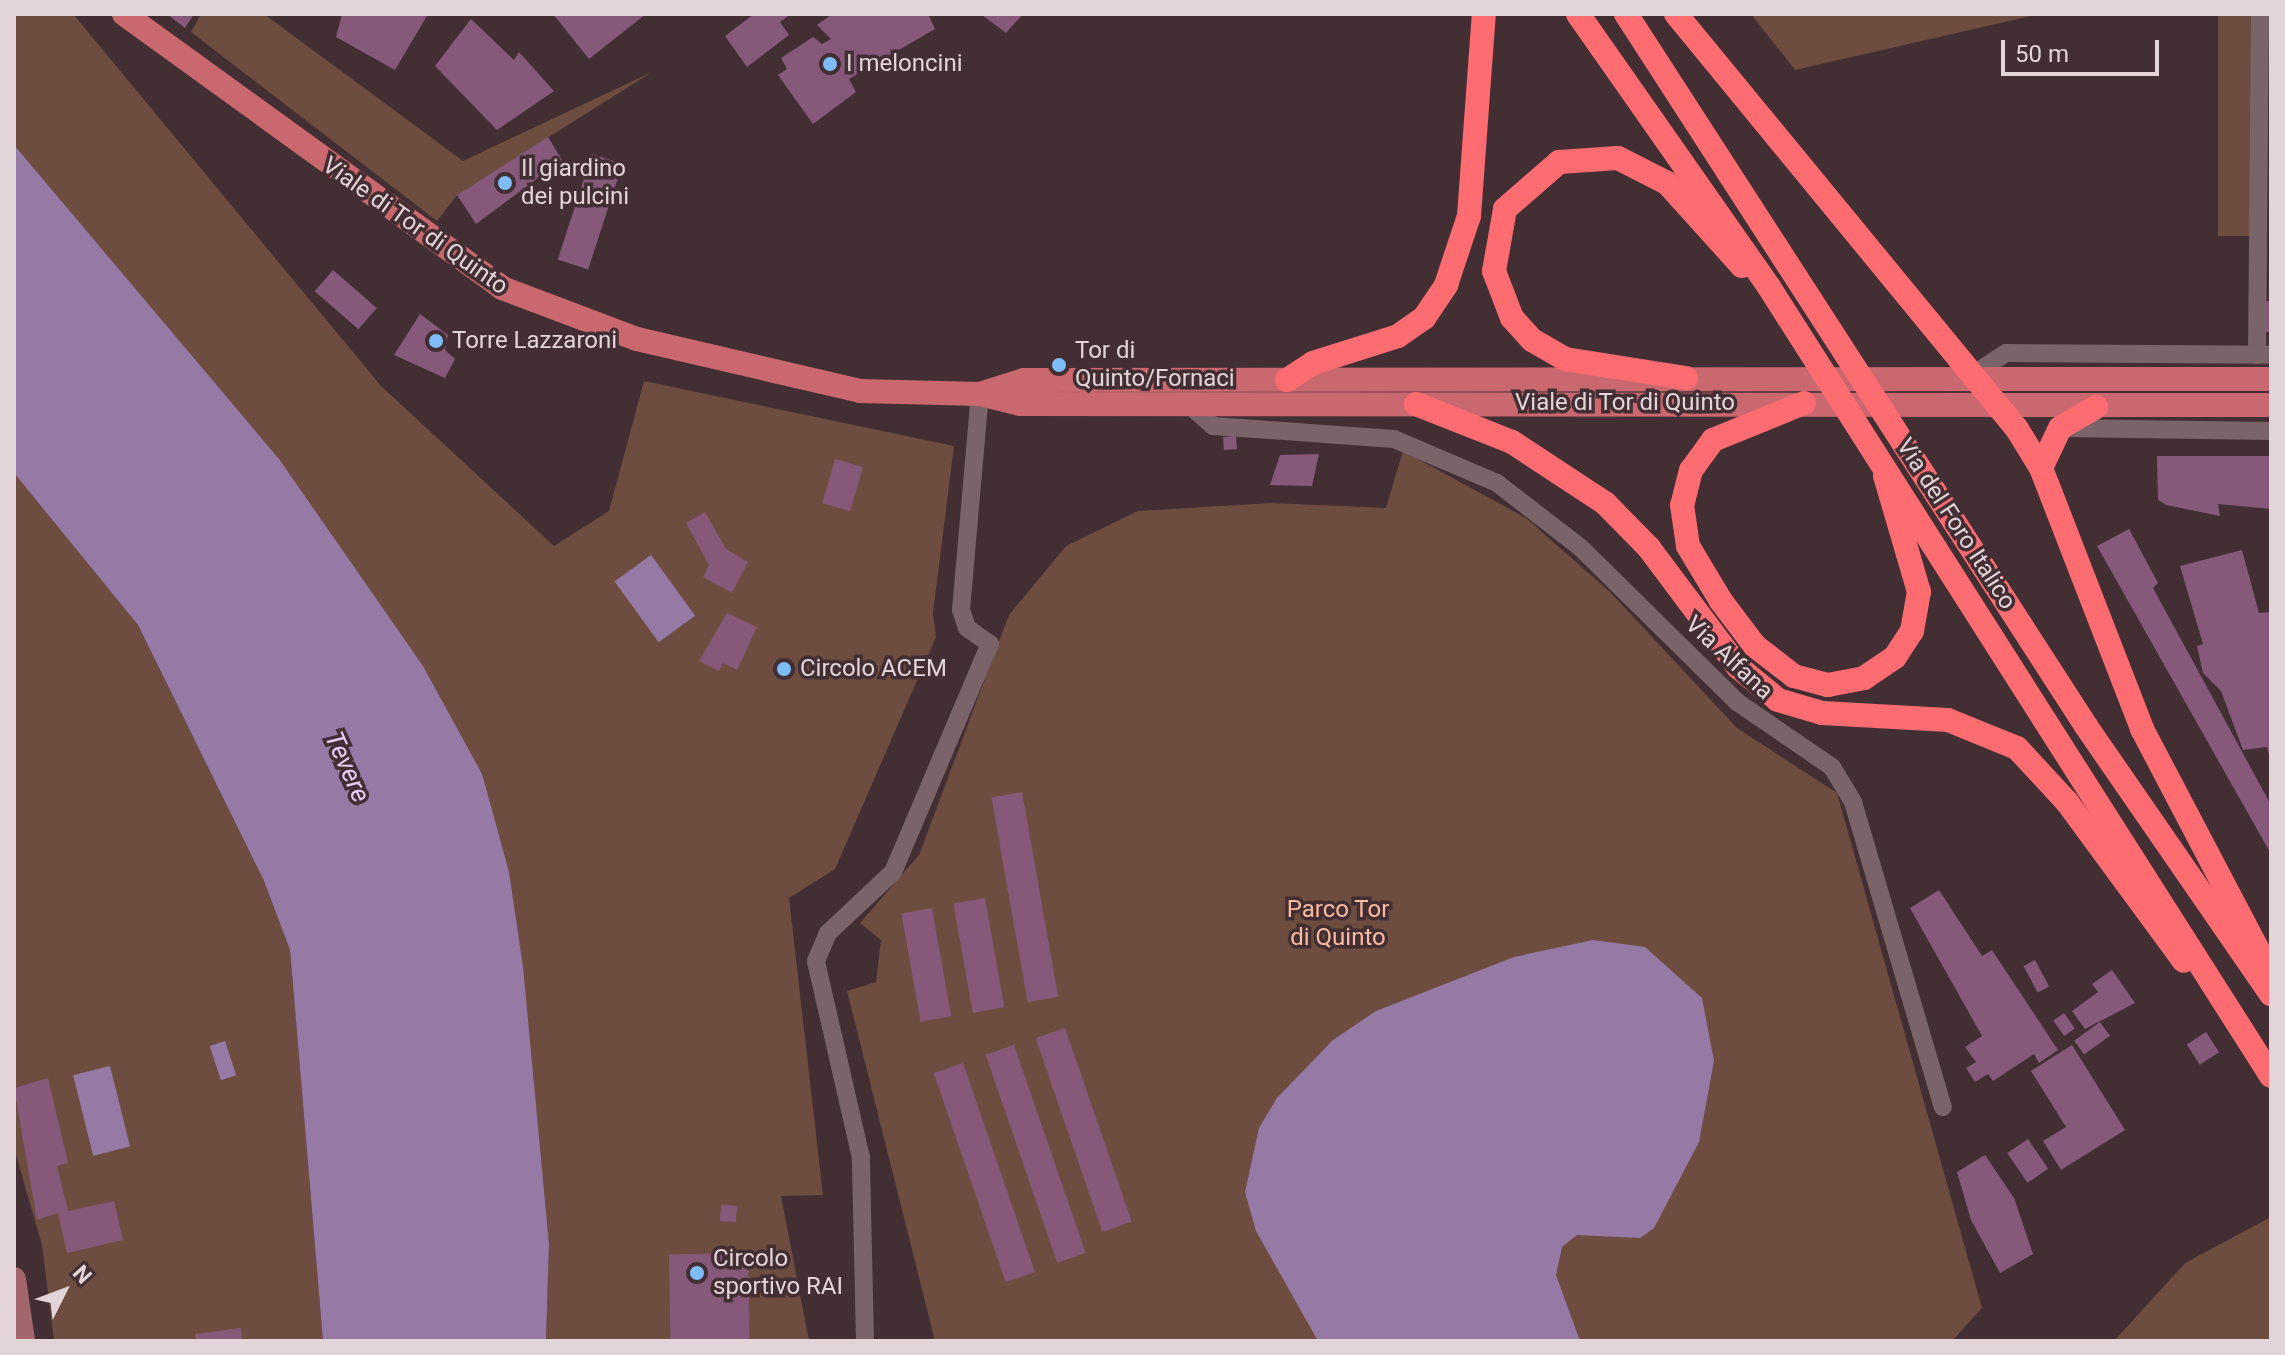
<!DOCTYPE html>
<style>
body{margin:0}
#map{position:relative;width:2285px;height:1355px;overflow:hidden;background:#432e34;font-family:Roboto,sans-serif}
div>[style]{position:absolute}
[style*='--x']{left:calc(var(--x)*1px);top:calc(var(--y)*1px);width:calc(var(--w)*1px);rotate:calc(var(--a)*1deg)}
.green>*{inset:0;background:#6e4d40;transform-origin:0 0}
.water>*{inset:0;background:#9779a5;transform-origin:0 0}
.building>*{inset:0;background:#86597a;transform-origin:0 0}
.street>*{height:18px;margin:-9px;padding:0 9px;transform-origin:9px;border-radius:9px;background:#7b636a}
.secondary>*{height:24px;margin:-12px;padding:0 12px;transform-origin:12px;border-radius:12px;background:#a2666c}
.primary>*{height:24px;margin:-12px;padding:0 12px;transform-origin:12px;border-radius:12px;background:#c9686e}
.highway>*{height:24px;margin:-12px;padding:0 12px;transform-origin:12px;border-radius:12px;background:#fd6c71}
.dots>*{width:22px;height:22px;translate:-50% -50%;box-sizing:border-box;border:4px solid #432e34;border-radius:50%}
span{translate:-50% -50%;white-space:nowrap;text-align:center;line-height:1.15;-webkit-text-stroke:7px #432e34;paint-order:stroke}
.poi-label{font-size:24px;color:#e2d4d8}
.left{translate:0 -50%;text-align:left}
.street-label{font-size:24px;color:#e2d4d8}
.park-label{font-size:24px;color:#fcbba1}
.water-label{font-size:26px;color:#e8cdf6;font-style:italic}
.frame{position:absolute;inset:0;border:16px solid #e2d4d8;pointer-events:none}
.north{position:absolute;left:24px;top:1251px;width:80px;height:80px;-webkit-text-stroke:6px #432e34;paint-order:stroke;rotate:48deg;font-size:22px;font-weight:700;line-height:32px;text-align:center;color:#e2d4d8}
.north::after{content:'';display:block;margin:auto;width:28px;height:36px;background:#e2d4d8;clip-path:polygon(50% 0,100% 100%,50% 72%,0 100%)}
.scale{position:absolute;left:2001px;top:40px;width:158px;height:36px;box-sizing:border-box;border:4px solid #e2d4d8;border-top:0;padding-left:10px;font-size:24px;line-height:28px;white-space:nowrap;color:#e2d4d8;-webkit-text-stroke:6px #432e34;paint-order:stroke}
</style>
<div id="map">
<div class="green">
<i style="clip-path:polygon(14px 14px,73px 14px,381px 386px,554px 546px,609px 511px,644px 381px,954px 446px,933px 613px,936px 637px,835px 869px,789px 898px,823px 1195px,781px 1196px,809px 1341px,546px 1341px,549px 1244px,509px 872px,14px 150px)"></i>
<i style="clip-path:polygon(201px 14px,264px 14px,463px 161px,652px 72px,457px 195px,437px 221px,191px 32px)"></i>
<i style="clip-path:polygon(1751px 14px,2040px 14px,1795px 70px)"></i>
<i style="left:2218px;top:14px;width:33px;height:222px"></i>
<i style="clip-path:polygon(1403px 451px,1526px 518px,1610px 592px,1737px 728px,1837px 793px,1982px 1308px,1952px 1341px,935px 1341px,847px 991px,876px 982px,881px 940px,860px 923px,919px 855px,1009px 615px,1066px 546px,1138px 511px,1271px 503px,1386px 508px)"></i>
<i style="clip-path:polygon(14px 473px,138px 625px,264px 881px,290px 950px,323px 1341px,54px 1341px,42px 1245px,14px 1148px)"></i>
<i style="clip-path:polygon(2271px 1217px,2271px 1341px,2114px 1341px,2185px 1263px)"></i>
</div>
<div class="water">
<i style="clip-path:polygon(14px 145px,279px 459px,423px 666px,482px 774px,509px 872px,523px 967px,549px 1244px,546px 1341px,323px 1341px,290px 950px,264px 881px,138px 625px,14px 473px)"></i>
<i style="left:651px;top:555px;width:75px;height:45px;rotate:54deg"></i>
<i style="clip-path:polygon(1593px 940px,1645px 947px,1702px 998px,1714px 1061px,1699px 1142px,1654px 1228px,1640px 1238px,1577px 1235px,1562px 1247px,1556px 1275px,1580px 1341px,1318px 1341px,1256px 1231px,1245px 1192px,1259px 1128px,1277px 1098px,1333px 1040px,1376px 1011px,1514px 957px)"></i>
<i style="left:225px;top:1041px;width:36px;height:16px;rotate:72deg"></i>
<i style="left:110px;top:1066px;width:83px;height:38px;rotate:76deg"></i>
</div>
<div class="building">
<i style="clip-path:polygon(167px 14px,194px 14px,185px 28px)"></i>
<i style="clip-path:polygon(342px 14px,428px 14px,395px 70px,336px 37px)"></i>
<i style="clip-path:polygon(553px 14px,646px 14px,589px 59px)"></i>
<i style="clip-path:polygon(754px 14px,791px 14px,780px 22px,789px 35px,747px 67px,725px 36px)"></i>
<i style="clip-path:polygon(832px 14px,928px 14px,935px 29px,849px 79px,856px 92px,813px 124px,778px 75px,787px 69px,781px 58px,813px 37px,822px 44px,831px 39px,817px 25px)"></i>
<i style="clip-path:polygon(981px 14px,1023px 14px,1006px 33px)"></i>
<i style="clip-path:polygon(471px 19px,514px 60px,519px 52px,554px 91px,497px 130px,435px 66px)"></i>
<i style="clip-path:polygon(548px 137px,562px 160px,476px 224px,457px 195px)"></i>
<i style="left:592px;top:154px;width:32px;height:111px;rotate:18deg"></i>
<i style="left:333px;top:270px;width:58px;height:28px;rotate:41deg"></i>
<i style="left:2266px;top:301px;width:5px;height:31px"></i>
<i style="clip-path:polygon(420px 314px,448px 335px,445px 350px,455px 359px,445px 378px,394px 355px)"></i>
<i style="left:1236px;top:436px;width:13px;height:13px;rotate:86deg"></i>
<i style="clip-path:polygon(1319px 454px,1312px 486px,1270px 485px,1280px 455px)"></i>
<i style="clip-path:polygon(2157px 456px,2271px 456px,2271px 509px,2218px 504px,2220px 516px,2166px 505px,2158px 500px)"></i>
<i style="left:835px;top:459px;width:29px;height:46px;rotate:16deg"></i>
<i style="clip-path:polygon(705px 512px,726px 549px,748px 562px,732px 593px,703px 577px,709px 565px,686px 523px)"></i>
<i style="clip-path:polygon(2129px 529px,2158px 583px,2153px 588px,2271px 805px,2271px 854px,2097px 546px)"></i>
<i style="clip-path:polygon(2242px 550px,2259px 613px,2271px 612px,2270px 759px,2267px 747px,2243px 750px,2221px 691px,2203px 673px,2197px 646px,2203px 644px,2180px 566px)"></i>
<i style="clip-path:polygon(727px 613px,757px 627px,737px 670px,723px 663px,719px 671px,699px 661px)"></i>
<i style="left:1022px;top:792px;width:208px;height:31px;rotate:80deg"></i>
<i style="clip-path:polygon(1939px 890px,1982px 956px,1992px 950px,2058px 1050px,2039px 1063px,2034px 1054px,1993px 1081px,1988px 1074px,1975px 1082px,1966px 1068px,1976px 1062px,1965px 1047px,1982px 1036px,1910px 908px)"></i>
<i style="left:985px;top:898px;width:111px;height:32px;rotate:80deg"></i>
<i style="left:932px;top:908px;width:110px;height:31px;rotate:80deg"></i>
<i style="left:2035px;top:960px;width:30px;height:13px;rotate:62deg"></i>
<i style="clip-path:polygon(2112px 970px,2135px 1003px,2085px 1029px,2072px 1011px,2098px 992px,2092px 984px)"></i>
<i style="left:2064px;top:1013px;width:19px;height:13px;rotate:55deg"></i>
<i style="left:2100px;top:1022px;width:17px;height:32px;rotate:54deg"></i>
<i style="left:1065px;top:1028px;width:205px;height:31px;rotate:71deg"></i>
<i style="left:2206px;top:1032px;width:24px;height:23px;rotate:57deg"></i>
<i style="left:1014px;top:1045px;width:220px;height:30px;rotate:71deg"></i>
<i style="clip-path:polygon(2072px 1045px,2125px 1130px,2061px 1170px,2043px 1141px,2066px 1127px,2031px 1071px)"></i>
<i style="left:963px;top:1063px;width:221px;height:31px;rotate:71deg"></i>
<i style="clip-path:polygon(48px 1078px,68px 1163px,57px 1166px,68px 1211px,114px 1201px,123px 1240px,67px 1253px,58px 1213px,37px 1220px,14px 1088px)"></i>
<i style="left:2028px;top:1139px;width:36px;height:25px;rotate:56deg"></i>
<i style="clip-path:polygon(1985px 1155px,2014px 1198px,2033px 1254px,2000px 1273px,1971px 1220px,1957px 1172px)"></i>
<i style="left:721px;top:1205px;width:16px;height:16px;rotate:4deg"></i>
<i style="left:748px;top:1253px;width:88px;height:79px;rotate:89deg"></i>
<i style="clip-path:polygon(241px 1328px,242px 1341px,196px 1341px,195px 1334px)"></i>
</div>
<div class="street">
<i style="--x:2257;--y:355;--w:341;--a:-89.5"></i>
<i style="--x:1972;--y:375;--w:40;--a:-32.9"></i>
<i style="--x:2006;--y:353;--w:265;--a:0.4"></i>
<i style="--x:1189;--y:405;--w:32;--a:41"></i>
<i style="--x:1213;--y:426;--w:181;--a:4.1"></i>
<i style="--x:1394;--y:439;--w:112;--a:23.1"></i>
<i style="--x:1497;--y:483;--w:106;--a:37.7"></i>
<i style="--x:1581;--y:548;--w:219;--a:44.6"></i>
<i style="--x:1737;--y:702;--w:115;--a:34.4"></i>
<i style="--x:1832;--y:767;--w:41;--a:59"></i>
<i style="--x:1853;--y:802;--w:318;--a:73.6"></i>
<i style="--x:2060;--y:428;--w:211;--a:0.8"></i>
<i style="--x:865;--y:1341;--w:183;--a:-91.3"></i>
<i style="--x:861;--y:1158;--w:202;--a:-102.9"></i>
<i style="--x:816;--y:961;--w:30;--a:-67"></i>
<i style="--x:828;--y:933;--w:89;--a:-43.2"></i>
<i style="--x:893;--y:872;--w:248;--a:-67"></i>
<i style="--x:990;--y:644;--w:28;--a:-145"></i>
<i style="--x:967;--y:628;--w:19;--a:-108"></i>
<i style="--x:961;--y:610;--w:217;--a:-85"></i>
</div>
<div class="secondary">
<i style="--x:14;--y:1279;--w:63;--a:81.7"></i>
</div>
<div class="primary">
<i style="--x:124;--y:14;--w:467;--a:35.9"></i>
<i style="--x:502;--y:288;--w:144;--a:20.7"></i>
<i style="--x:637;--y:339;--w:229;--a:13.1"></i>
<i style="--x:860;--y:391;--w:120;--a:1.4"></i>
<i style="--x:980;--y:394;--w:46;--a:-17.7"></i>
<i style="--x:1024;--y:380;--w:1247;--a:-0.05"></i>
<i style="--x:980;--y:394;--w:41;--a:14"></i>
<i style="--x:1020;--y:404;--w:1251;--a:0.05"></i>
</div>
<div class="highway">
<i style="--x:1578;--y:14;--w:333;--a:55"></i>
<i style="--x:1769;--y:287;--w:935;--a:57.53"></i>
<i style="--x:1626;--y:14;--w:848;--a:57.13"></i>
<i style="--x:2086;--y:726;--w:326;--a:55.4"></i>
<i style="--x:1676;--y:14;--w:537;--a:50.59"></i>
<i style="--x:2017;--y:429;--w:46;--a:58.4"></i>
<i style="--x:2041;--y:468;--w:280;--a:68.8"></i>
<i style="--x:2142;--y:729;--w:278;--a:62.3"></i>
<i style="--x:1686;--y:378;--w:122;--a:-171.1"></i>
<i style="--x:1565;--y:359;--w:38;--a:-150"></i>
<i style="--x:1532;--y:340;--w:30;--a:-132"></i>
<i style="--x:1512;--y:318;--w:50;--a:-111"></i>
<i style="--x:1494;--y:271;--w:63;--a:-79.9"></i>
<i style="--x:1505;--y:209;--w:72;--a:-41"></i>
<i style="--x:1559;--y:162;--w:59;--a:-3.9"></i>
<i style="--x:1618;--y:158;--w:55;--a:27"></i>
<i style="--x:1667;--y:183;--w:112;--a:47.9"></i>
<i style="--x:1287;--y:380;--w:31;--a:-33"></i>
<i style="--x:1313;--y:363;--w:89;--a:-17.6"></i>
<i style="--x:1398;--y:336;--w:32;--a:-35"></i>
<i style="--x:1424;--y:318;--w:40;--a:-56"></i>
<i style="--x:1446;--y:285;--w:73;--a:-71.6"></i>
<i style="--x:1469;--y:216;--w:203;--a:-85.8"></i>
<i style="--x:1804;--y:403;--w:98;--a:157.9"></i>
<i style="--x:1713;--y:440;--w:37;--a:126"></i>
<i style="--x:1691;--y:470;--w:36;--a:104"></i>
<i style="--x:1682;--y:505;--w:41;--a:81.7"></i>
<i style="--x:1688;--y:546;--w:64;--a:59"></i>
<i style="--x:1721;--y:601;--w:56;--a:52.9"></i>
<i style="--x:1755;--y:646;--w:49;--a:37.6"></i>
<i style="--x:1794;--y:676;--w:35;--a:15"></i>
<i style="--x:1828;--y:685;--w:37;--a:-11"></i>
<i style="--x:1864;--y:678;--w:37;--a:-34"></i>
<i style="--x:1895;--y:657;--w:31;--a:-57"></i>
<i style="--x:1912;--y:631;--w:40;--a:-80"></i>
<i style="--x:1919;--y:592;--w:121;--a:-106.3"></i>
<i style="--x:1416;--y:404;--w:103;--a:21.6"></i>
<i style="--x:1512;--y:442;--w:111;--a:33.3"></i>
<i style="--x:1605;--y:503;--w:63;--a:45.6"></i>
<i style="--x:1649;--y:548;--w:149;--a:53.2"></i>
<i style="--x:1738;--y:667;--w:52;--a:39.5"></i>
<i style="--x:1778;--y:700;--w:46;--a:16.5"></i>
<i style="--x:1822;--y:713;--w:126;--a:3.2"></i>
<i style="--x:1948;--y:720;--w:74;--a:22.1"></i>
<i style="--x:2017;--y:748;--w:74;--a:47.2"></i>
<i style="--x:2067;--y:802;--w:197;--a:53.7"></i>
<i style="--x:2041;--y:468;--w:44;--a:-64.6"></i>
<i style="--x:2060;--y:428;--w:42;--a:-30.3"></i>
</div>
<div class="dots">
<i style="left:830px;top:64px;background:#7fbdfa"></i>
<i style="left:505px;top:183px;background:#7fbdfa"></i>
<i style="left:436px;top:341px;background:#7fbdfa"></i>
<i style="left:1059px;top:365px;background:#7fbdfa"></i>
<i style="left:784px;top:669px;background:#7fbdfa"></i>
<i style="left:697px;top:1273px;background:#7fbdfa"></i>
</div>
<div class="poi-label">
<span class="left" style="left:846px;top:64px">I meloncini</span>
<span class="left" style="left:521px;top:183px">Il giardino<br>dei pulcini</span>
<span class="left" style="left:452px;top:341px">Torre Lazzaroni</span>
<span class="left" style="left:1075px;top:365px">Tor di<br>Quinto/Fornaci</span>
<span class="left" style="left:800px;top:669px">Circolo ACEM</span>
<span class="left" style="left:713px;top:1273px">Circolo<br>sportivo RAI</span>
</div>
<div class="street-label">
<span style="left:415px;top:226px;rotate:35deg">Viale di Tor di Quinto</span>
<span style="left:1625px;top:403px">Viale di Tor di Quinto</span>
<span style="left:1956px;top:524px;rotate:57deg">Via del Foro Italico</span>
<span style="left:1729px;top:658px;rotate:43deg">Via Alfana</span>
</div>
<div class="park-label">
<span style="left:1338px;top:924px">Parco Tor<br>di Quinto</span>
</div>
<div class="water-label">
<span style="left:347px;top:767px;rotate:66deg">Tevere</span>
</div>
<div class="frame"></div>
<div class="north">N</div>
<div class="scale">50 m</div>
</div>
